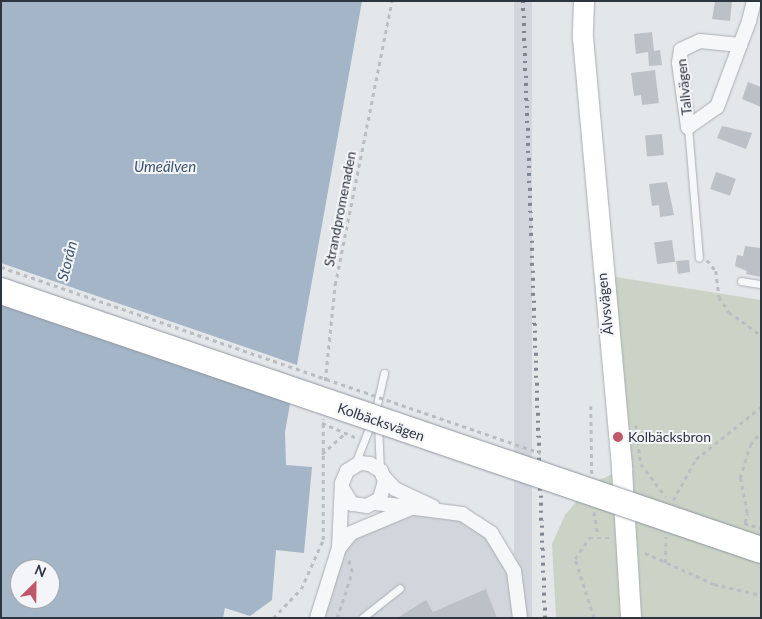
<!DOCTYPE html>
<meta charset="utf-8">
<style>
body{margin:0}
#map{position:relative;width:762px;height:619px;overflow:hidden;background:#e4e7ea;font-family:Lato,sans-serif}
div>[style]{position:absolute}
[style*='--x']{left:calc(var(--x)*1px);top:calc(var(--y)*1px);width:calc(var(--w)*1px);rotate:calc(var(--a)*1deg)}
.built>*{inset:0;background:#d2d6dc;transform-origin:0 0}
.green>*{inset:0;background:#cad3c6}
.water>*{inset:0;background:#a3b5c6}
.pier>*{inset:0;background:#e4e7ea;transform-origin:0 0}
.building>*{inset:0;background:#bcc0c7;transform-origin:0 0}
.path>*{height:2.5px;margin-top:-1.25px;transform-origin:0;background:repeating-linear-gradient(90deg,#babdc2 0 4px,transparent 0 8px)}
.roads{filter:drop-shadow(0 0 1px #a9aeb4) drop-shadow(0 0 1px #a9aeb4)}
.lane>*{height:7px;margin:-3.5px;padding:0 3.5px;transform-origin:3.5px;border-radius:3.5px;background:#f6f7f9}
.street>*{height:14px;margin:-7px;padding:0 7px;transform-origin:7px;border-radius:7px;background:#f6f7f9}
.secondary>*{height:20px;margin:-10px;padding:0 10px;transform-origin:10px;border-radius:10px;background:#fff}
.rail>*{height:4px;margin-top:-2px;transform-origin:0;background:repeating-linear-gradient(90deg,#7f8792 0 2.5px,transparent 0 7.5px)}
.path-bridge>*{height:2.5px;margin-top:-1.25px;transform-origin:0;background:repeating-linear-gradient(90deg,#babdc2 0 4px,transparent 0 8px)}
.bridges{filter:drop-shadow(0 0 1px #8d959f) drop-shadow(0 0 1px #8d959f)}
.highway-bridge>*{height:26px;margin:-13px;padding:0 13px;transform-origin:13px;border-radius:13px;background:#fff}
.dots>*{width:14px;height:14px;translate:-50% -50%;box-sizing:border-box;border:2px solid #f4f5f8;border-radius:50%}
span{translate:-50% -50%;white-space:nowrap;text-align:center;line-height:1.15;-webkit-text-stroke:4px #f4f5f8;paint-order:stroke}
.street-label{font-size:14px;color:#2d3541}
.poi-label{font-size:14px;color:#2d3541}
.left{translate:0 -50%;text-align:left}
.water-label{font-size:15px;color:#3c5471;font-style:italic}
.frame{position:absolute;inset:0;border:2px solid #2d3541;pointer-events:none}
.north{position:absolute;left:10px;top:559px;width:50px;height:50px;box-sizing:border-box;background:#f4f5f8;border:1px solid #a4a8af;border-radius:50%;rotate:23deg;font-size:14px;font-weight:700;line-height:20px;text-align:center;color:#2d3541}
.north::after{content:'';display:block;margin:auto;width:18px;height:22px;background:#c0586a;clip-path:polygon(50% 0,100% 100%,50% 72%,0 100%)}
</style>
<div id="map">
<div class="built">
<i style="left:514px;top:1px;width:18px;height:617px"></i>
<i style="clip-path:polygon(411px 508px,462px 514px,505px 551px,520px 618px,317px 618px,351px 533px)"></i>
</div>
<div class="green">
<i style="clip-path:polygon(603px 275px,761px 300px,761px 618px,556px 618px,552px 544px,565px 515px,592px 483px,622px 470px)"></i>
</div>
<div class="water">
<i style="clip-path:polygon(evenodd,1px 1px,362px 1px,285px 432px,286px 465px,312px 467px,304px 553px,276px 550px,272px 600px,250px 616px,225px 608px,223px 618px,1px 618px,1px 1px,20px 569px,50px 569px,50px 599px,20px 599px,20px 569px)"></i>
</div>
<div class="pier">
<i style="left:1px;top:263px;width:316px;height:36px;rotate:19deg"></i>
</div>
<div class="building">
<i style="clip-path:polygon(715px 1px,732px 1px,730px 21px,712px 19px)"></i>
<i style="clip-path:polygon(652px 32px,654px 51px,660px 50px,662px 65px,649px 66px,648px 52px,636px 54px,634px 34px)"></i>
<i style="clip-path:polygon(655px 70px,659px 103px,642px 105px,641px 95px,634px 96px,631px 73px)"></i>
<i style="clip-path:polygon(748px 82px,761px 87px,761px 107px,742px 99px)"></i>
<i style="clip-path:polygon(722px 126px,752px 133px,746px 149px,717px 138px)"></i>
<i style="left:662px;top:134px;width:21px;height:17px;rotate:85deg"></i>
<i style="left:716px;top:172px;width:21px;height:18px;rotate:19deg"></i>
<i style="clip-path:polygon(667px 182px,674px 215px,660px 217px,659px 205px,652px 206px,649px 184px)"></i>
<i style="left:672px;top:240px;width:22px;height:18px;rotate:82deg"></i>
<i style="clip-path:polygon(745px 246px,761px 248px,761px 277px,746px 274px,747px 271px,735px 266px,737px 255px,743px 256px)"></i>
<i style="clip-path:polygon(689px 260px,690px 272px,678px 274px,676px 261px)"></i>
<i style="clip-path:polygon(486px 589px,497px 618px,397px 618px,426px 600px,433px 612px)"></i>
</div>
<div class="path">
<i style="--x:707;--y:260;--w:14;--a:51"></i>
<i style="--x:716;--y:271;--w:26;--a:83"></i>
<i style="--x:719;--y:297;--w:18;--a:56"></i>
<i style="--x:729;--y:312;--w:39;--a:36"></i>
<i style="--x:325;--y:381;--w:97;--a:-84.1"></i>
<i style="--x:335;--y:285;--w:290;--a:-78.7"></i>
<i style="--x:591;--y:406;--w:68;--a:89.2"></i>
<i style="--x:322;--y:423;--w:36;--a:23"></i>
<i style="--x:636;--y:425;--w:39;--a:83"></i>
<i style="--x:641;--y:464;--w:41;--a:52.9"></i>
<i style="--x:322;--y:454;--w:30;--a:-42"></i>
<i style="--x:673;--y:500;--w:47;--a:-60.7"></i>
<i style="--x:696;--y:459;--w:83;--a:-38.7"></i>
<i style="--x:594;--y:512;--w:23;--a:80"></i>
<i style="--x:744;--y:523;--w:18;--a:16"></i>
<i style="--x:745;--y:523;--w:10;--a:-79"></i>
<i style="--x:747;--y:513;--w:36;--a:-101"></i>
<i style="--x:740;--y:478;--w:34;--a:-73"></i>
<i style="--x:750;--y:445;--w:17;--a:-50"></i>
<i style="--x:645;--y:553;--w:76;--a:24.2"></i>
<i style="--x:714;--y:584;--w:48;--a:13.2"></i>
<i style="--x:665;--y:563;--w:26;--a:-88"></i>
<i style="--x:273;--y:618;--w:40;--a:-46"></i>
<i style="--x:301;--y:589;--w:54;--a:-65.8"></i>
<i style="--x:323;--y:540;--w:121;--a:-90"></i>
<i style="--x:337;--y:618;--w:48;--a:-71.9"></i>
<i style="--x:352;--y:572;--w:15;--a:-106"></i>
<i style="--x:594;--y:618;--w:62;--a:-107.9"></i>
<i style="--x:575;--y:559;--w:25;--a:-56"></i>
<i style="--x:589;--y:538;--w:22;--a:0"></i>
</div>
<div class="roads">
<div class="lane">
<i style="--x:688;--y:127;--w:131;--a:85.2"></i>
<i style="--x:741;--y:281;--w:20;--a:9"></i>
<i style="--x:375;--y:413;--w:41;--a:-77.3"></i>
<i style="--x:378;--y:426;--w:44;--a:87.4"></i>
<i style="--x:355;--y:464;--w:44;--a:-68.7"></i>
<i style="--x:362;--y:618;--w:48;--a:-38.3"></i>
</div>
<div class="street">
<i style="--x:740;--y:45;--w:40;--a:-174.3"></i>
<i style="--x:700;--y:41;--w:21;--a:155"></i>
<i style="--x:681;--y:50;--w:13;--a:99"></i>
<i style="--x:679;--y:63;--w:65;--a:82"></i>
<i style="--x:688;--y:127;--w:35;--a:-35"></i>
<i style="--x:717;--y:107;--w:66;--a:-69.6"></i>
<i style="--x:740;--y:45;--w:26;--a:-69"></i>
<i style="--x:749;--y:21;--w:21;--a:-76"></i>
<i style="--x:383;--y:476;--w:18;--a:47"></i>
<i style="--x:395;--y:489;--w:42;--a:25.3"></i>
<i style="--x:376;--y:503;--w:87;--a:7.3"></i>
<i style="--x:462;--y:514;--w:35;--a:33"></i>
<i style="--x:491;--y:533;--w:44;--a:58.8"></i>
<i style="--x:514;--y:571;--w:47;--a:82.7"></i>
<i style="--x:339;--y:548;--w:65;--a:-87.4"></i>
<i style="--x:342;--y:483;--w:13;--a:-67"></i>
<i style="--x:347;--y:471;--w:15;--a:-32"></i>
<i style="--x:360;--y:463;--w:10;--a:6"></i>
<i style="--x:370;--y:464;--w:13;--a:32"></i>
<i style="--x:381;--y:471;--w:11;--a:68"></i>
<i style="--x:385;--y:481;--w:19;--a:106"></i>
<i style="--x:380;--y:499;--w:15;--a:152"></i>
<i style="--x:367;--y:506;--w:15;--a:-172"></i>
<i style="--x:352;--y:504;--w:19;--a:-122"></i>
<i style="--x:317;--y:618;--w:73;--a:-72.6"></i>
<i style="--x:339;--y:548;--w:19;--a:-51"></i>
<i style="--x:351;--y:533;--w:65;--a:-22.6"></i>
</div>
<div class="secondary">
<i style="--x:584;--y:1;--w:37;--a:92"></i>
<i style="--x:583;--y:38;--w:434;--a:84.8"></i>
<i style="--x:622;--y:470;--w:148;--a:86.5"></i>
</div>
</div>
<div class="rail">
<i style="--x:523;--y:1;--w:617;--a:87.96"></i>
</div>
<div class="path-bridge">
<i style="--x:1;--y:267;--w:571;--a:19.01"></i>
</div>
<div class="bridges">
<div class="highway-bridge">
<i style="--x:1;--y:291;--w:803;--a:18.82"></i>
</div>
</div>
<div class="dots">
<i style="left:618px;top:437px;background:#c0586a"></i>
</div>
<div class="street-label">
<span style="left:684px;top:87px;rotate:-96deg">Tallvägen</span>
<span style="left:340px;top:209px;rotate:-79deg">Strandpromenaden</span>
<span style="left:605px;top:304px;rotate:-96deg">Älvsvägen</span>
<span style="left:381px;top:422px;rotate:19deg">Kolbäcksvägen</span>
</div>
<div class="poi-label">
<span class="left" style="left:628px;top:437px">Kolbäcksbron</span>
</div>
<div class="water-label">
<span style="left:165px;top:167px">Umeälven</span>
<span style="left:67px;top:261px;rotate:-76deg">Storån</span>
</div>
<div class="frame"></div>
<div class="north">N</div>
</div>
